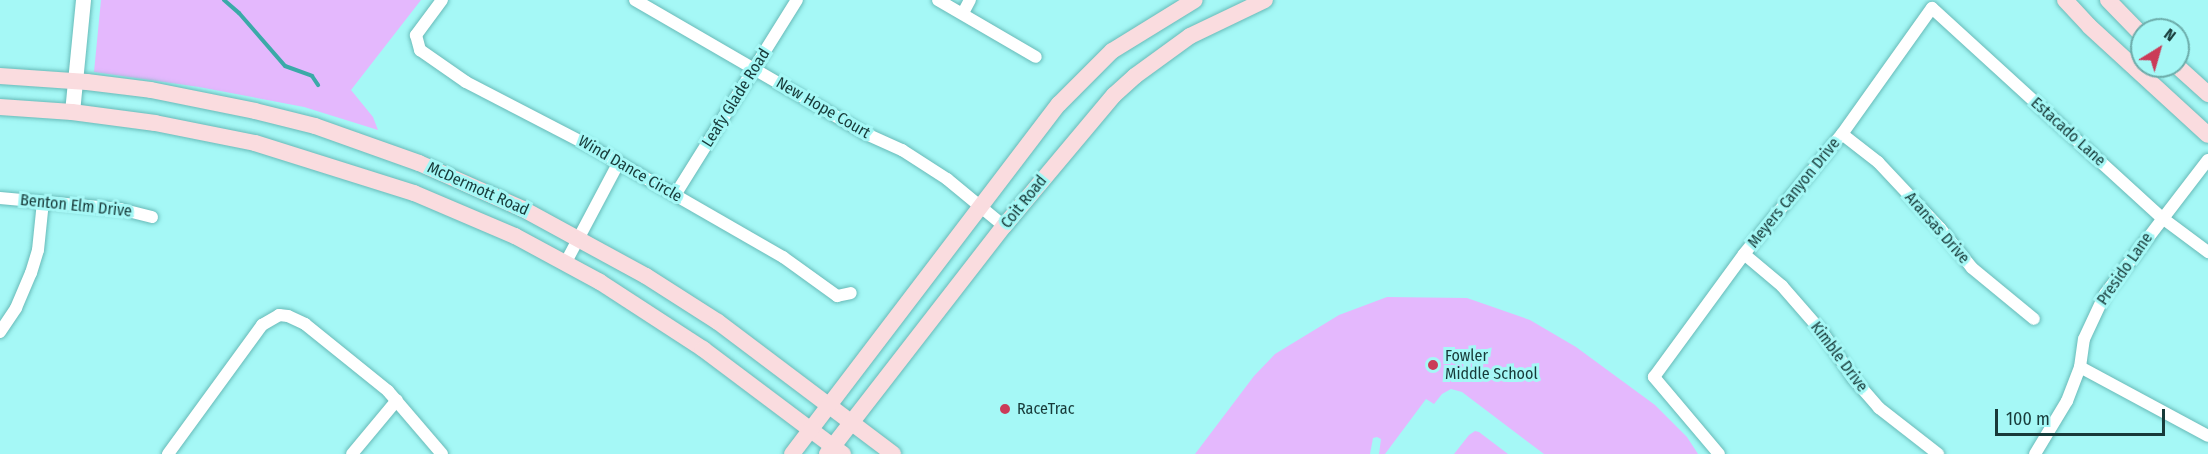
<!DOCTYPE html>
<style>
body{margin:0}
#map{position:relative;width:2208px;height:454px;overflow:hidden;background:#a5f8f6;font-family:"Fira Sans Condensed",sans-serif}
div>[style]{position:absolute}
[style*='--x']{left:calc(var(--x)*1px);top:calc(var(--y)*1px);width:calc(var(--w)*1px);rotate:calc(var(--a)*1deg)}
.green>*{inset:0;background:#e4b8fd}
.stream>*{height:4px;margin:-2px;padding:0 2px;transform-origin:2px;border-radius:2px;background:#3baaa8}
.roads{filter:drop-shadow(0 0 2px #68bab8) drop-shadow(0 0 2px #68bab8)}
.minor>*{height:12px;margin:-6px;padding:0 6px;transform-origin:6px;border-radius:6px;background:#fff}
.tertiary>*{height:15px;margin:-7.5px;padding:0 7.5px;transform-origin:7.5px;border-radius:7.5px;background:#fff}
.secondary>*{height:16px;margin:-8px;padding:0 8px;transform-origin:8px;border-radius:8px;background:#fadcdf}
.dots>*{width:16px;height:16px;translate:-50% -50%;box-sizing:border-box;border:3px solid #a5f8f6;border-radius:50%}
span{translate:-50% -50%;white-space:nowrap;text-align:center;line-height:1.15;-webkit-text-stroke:6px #a5f8f6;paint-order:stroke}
.street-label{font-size:16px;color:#173a39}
.poi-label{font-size:16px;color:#173a39}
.left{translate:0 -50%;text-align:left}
.north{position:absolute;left:2130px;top:18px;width:60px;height:60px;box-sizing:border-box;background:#a5f8f6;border:2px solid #6cacaa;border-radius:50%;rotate:37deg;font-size:16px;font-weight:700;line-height:24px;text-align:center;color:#173a39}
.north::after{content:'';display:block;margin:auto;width:21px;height:27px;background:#cb3b58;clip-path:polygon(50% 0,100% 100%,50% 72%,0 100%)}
.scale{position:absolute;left:1995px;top:409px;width:170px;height:27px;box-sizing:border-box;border:3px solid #173a39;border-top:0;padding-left:8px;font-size:18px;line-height:21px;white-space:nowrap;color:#173a39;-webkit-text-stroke:4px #a5f8f6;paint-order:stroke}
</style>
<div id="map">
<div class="green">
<i style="clip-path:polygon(101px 0,421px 0,351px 90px,373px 117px,378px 130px,304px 107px,199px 87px,94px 72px)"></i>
<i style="clip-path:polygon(1387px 297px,1467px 298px,1530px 320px,1576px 347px,1655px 405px,1687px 437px,1698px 454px,1544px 454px,1462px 392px,1451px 389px,1442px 394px,1434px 404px,1426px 399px,1385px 454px,1379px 454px,1381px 439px,1377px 437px,1373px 438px,1370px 454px,1195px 454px,1254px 376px,1275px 354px,1339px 315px)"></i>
<i style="clip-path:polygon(1475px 431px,1479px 432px,1508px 454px,1454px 454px,1469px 435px)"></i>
</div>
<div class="stream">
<i style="--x:224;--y:0;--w:20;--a:41"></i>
<i style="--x:239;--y:13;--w:70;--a:49"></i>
<i style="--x:285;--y:66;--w:29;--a:20"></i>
<i style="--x:312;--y:76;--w:11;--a:56"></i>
</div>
<div class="roads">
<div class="minor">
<i style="--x:442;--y:0;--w:44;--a:126.6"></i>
<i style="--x:416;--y:35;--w:16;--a:75"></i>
<i style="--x:420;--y:50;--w:56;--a:34.8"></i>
<i style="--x:466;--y:82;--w:145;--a:27.4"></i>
<i style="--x:595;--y:149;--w:217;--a:29.9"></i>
<i style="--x:783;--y:257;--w:67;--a:35.8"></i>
<i style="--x:837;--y:296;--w:14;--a:-12"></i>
<i style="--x:635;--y:0;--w:265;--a:30.1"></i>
<i style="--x:864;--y:133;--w:42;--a:24.1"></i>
<i style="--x:902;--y:150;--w:54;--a:32.8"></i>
<i style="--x:947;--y:179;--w:74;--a:39.5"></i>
<i style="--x:938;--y:0;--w:113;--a:30.2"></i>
<i style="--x:963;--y:13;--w:15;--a:-62"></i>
<i style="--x:1842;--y:134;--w:46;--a:37.9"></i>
<i style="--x:1878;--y:162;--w:91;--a:46.8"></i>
<i style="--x:1940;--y:228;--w:51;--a:51.3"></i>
<i style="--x:1972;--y:268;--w:80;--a:39.4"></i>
<i style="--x:675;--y:195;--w:230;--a:-58"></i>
<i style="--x:0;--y:198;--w:121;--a:5.2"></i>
<i style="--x:120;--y:209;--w:33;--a:14"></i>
<i style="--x:1744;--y:254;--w:50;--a:40.1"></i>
<i style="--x:1782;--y:286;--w:62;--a:48.9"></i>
<i style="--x:1823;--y:333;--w:54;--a:56.3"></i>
<i style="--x:1853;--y:378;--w:40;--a:49"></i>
<i style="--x:1879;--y:408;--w:75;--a:37.9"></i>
<i style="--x:566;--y:262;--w:113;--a:-62.1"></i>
<i style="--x:0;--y:332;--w:29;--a:-56"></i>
<i style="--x:16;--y:308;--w:38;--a:-67"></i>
<i style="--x:31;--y:273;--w:24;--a:-73"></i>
<i style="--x:38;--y:250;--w:48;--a:-84.1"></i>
<i style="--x:2080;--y:367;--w:145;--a:28.3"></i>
<i style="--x:168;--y:454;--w:160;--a:-53.9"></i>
<i style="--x:262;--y:325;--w:20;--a:-30"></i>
<i style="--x:279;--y:315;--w:9;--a:6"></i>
<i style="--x:288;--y:316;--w:19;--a:25"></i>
<i style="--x:305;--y:324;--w:107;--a:38.9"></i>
<i style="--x:388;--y:391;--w:83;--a:49.4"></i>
<i style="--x:352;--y:454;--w:70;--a:-50.2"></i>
<i style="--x:1719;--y:454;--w:101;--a:-130.2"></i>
<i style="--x:1654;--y:377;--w:152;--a:-53.8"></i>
<i style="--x:1744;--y:254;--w:155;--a:-50.8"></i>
<i style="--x:1842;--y:134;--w:155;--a:-54.5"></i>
<i style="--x:1932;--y:8;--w:310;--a:42.4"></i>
<i style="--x:2161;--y:217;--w:59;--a:36.7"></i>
<i style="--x:2035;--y:454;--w:62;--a:-58.9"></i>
<i style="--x:2067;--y:401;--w:36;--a:-69"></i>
<i style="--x:2080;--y:367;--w:28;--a:-82"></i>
<i style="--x:2084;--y:339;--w:50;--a:-65"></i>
<i style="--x:2105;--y:294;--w:169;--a:-52.5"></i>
</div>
<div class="tertiary">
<i style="--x:72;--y:112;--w:113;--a:-84.4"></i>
</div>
<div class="secondary">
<i style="--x:2065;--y:0;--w:35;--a:47"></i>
<i style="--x:2089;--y:26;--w:161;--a:42.5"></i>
<i style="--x:2108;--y:0;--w:49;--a:45.8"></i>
<i style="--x:2177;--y:66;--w:42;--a:42.1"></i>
<i style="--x:0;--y:76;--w:87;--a:3.9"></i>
<i style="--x:87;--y:82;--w:64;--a:7.1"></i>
<i style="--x:151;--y:90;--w:106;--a:11.4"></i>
<i style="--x:255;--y:111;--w:62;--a:14"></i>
<i style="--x:315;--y:126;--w:110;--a:19.6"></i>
<i style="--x:419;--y:163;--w:114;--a:23.9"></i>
<i style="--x:523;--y:209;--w:140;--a:28.6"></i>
<i style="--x:646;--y:276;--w:85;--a:32.6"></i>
<i style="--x:718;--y:322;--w:219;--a:37"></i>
<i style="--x:0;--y:107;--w:72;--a:4"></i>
<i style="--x:72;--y:112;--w:84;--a:7.5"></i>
<i style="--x:155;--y:123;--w:102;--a:11.3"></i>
<i style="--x:255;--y:143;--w:167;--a:17.5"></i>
<i style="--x:414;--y:193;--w:110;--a:23.1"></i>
<i style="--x:515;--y:236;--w:97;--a:28.4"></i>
<i style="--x:600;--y:282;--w:123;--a:33"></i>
<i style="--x:703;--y:349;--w:175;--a:36.9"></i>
<i style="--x:792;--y:454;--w:440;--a:-52.7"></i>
<i style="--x:1059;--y:104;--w:75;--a:-45"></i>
<i style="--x:1112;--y:51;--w:97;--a:-31.6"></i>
<i style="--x:827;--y:454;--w:289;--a:-52.2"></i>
<i style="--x:1004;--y:226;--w:171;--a:-50"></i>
<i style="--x:1114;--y:95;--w:28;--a:-42"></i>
<i style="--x:1135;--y:76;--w:68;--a:-36"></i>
<i style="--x:1190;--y:36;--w:83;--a:-25.6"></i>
</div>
</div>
<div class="dots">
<i style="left:1433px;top:365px;background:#cb3b58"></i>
<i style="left:1005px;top:409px;background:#cb3b58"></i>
</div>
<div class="street-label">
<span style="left:736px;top:98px;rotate:-58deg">Leafy Glade Road</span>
<span style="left:823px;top:108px;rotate:30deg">New Hope Court</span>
<span style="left:2068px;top:132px;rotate:42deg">Estacado Lane</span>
<span style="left:630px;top:169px;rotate:30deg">Wind Dance Circle</span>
<span style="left:478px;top:189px;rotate:24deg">McDermott Road</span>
<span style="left:1794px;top:193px;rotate:-51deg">Meyers Canyon Drive</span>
<span style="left:1024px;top:202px;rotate:-51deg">Coit Road</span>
<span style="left:76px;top:206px;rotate:6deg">Benton Elm Drive</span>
<span style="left:1937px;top:228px;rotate:49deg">Aransas Drive</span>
<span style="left:2125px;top:269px;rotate:-55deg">Presido Lane</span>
<span style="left:1839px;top:357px;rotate:53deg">Kimble Drive</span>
</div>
<div class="poi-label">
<span class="left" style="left:1445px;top:365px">Fowler<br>Middle School</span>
<span class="left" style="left:1017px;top:409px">RaceTrac</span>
</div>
<div class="north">N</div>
<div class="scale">100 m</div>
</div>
